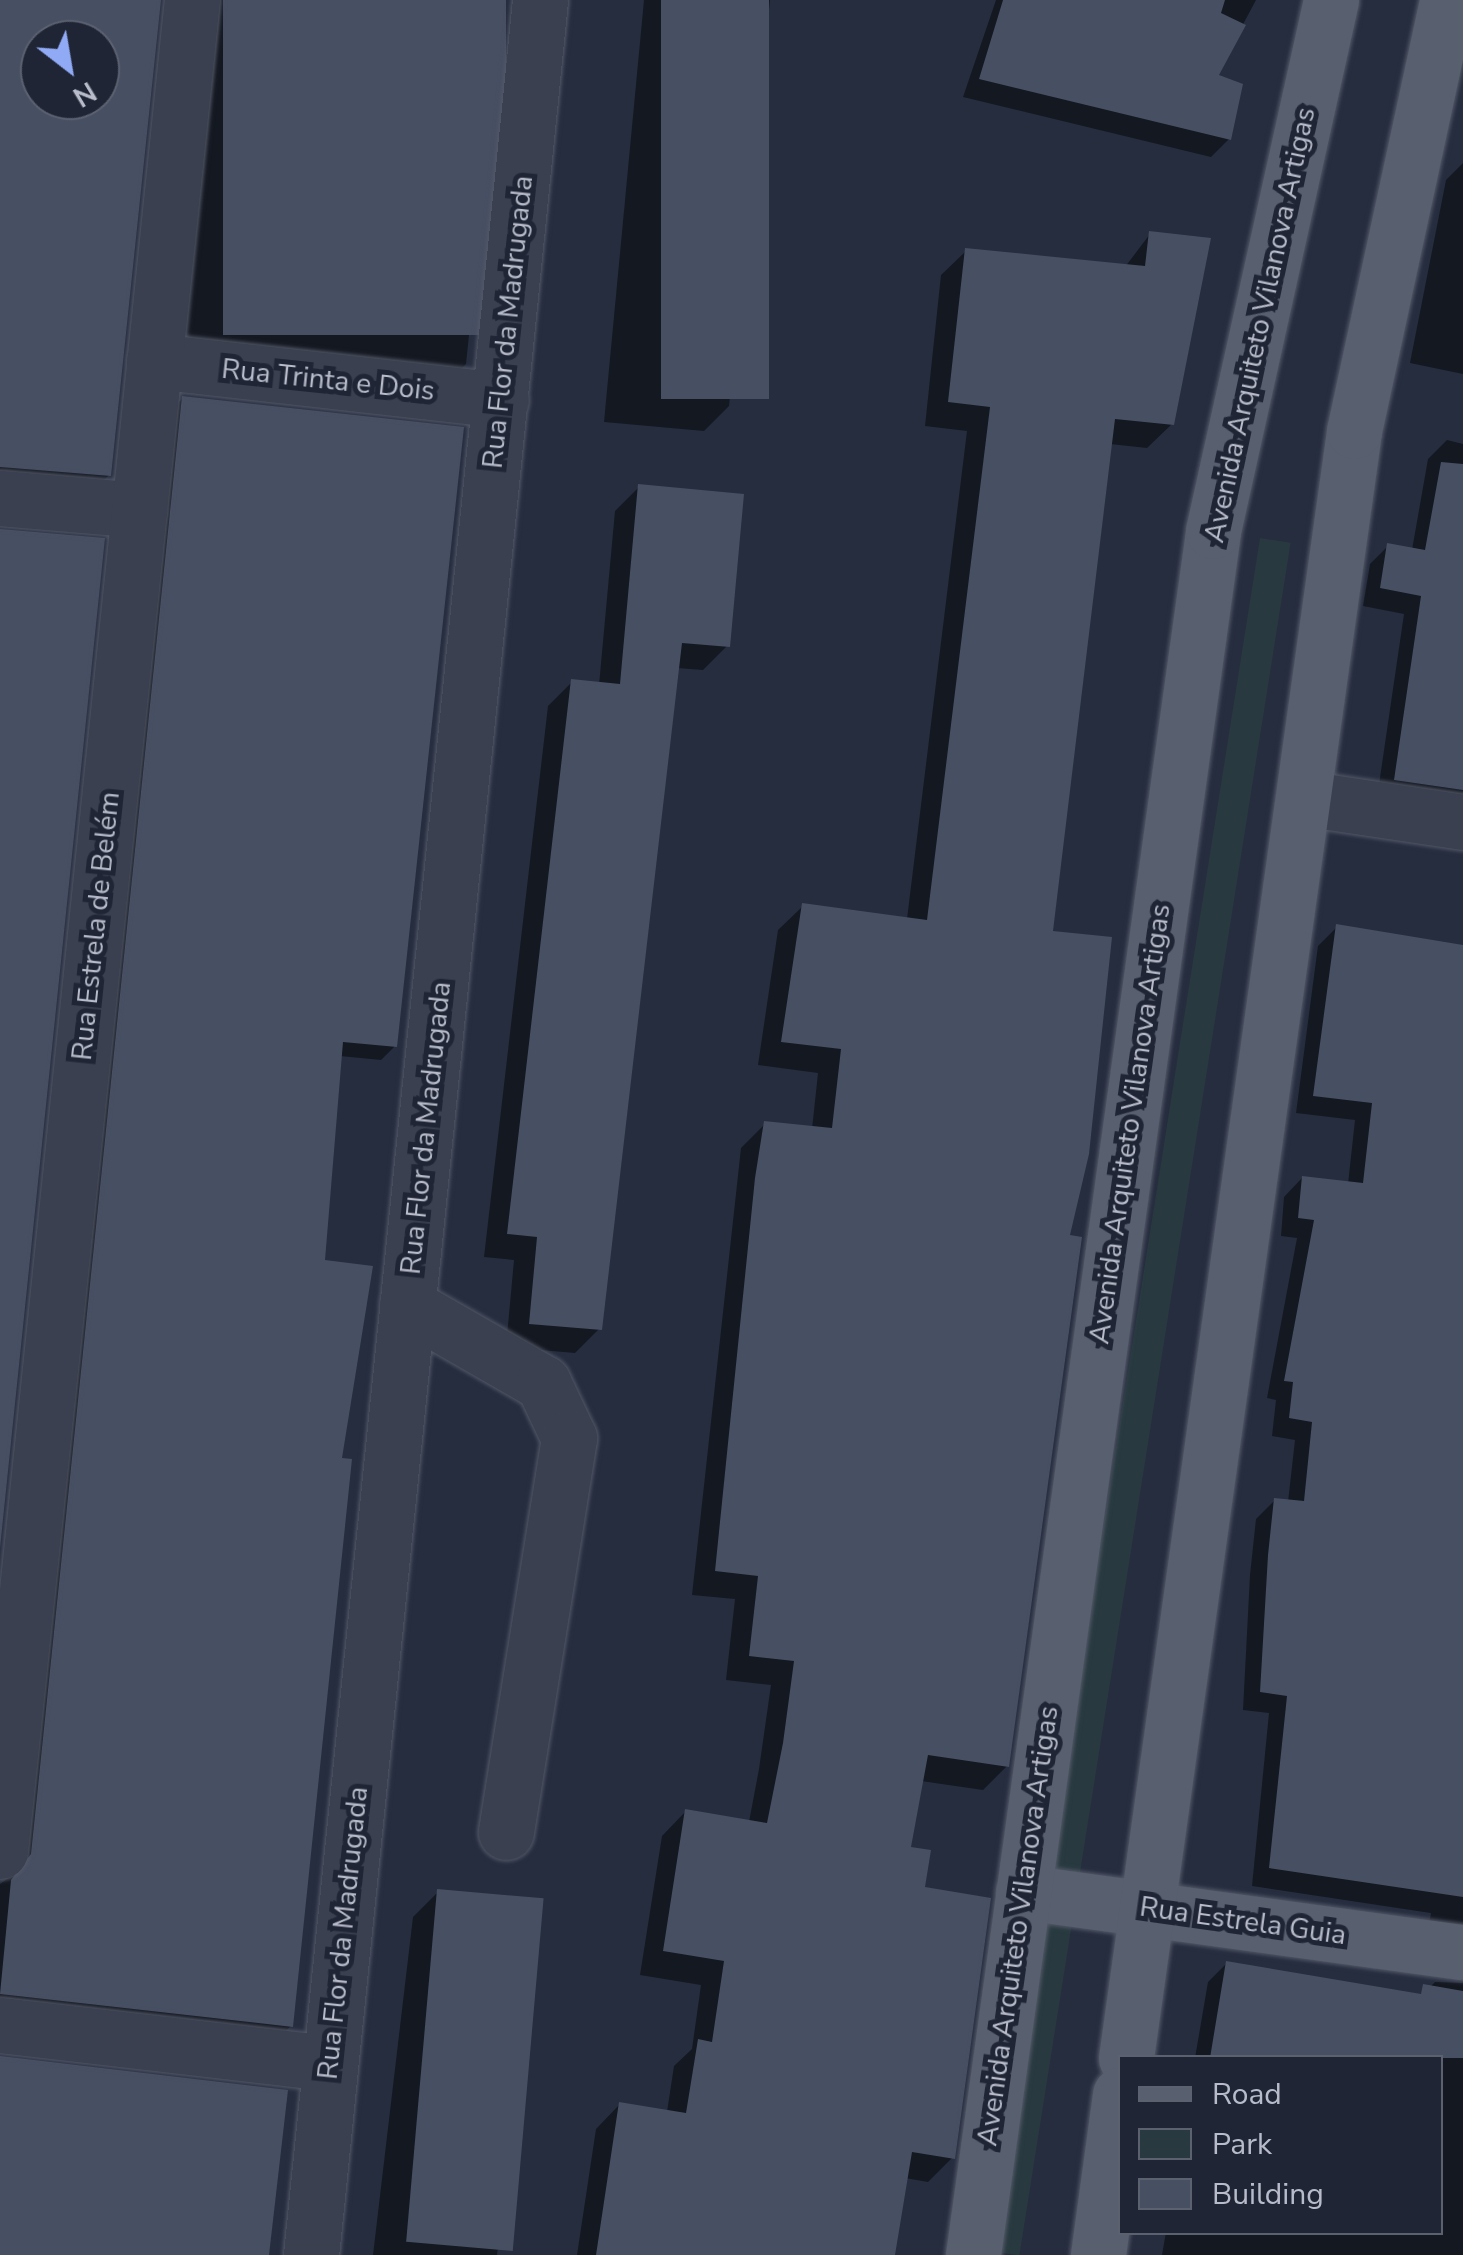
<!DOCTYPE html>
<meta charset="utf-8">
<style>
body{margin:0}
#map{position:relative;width:1463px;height:2255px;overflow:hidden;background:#262d3f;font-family:"Nunito Sans",sans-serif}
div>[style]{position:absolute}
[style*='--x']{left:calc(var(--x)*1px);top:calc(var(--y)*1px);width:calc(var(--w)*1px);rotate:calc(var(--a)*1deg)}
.green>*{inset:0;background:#283a40;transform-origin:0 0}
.shadow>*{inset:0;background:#0007}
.building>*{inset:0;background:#474f63;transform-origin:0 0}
.roads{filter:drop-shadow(0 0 2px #525867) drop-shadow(0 0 2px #525867)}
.minor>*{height:55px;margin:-27.5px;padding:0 27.5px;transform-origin:27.5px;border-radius:27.5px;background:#3a404f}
.major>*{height:55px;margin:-27.5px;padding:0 27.5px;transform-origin:27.5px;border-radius:27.5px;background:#585f6f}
span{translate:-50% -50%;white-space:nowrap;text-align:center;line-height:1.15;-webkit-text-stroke:10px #1f2534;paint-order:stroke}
.street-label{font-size:28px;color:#b7bbca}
.legend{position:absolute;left:1118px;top:2055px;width:325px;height:180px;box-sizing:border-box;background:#1f2534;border:2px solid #5c6170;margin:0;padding:12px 18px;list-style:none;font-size:30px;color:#b7bbca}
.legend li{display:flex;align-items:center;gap:20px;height:50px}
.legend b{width:50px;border:2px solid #5c6170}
.north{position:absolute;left:20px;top:20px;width:100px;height:100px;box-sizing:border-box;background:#1f2534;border:2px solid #5c6170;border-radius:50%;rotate:149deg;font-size:28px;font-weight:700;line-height:40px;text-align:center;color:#b7bbca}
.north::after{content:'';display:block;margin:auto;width:35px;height:45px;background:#91aaf5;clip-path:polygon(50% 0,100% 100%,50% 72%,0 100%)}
</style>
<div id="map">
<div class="green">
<i style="left:1260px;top:538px;width:31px;height:1734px;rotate:9deg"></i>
</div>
<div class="shadow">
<i style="clip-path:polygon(evenodd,0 0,158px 0,109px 475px,95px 489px,0 481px,0 0,40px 40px,100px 40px,100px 100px,40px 100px,40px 40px)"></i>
<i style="clip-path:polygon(202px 0,504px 0,466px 364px,452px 378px,176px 347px)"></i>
<i style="clip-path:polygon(644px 0,770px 0,729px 406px,704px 431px,604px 422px)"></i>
<i style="clip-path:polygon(996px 0,1256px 0,1215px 77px,1229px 139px,1211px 157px,963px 97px)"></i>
<i style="clip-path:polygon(1463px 163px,1463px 374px,1410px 363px,1446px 180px)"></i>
<i style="clip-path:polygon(1150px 234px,1172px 424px,1147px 448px,1110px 444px,1050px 934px,1067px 1237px,1007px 1766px,983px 1790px,921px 1781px,908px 1849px,922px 1889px,952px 2158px,928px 2182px,905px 2178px,893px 2255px,577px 2255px,596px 2129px,620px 2104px,667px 2112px,674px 2066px,692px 2049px,701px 1985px,640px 1975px,662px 1836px,686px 1811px,749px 1822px,759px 1769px,771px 1685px,726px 1680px,735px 1599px,692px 1595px,741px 1148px,765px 1124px,812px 1129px,818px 1073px,758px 1065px,778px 930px,803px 906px,907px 919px,967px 431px,925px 426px,941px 275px,966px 251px,1125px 267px)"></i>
<i style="clip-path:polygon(183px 398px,395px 1046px,381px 1060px,340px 1056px,322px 1262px,339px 1460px,291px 2026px,276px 2040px,0 2009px,0 1884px,18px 1871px,169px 412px)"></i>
<i style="clip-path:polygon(1447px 440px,1463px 444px,1463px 814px,1377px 798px,1404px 614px,1363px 606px,1370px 564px,1388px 546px,1412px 550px,1428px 459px)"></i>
<i style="clip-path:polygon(639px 487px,727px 646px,703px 670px,677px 668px,599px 1329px,575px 1353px,506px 1347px,514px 1260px,484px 1257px,548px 706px,572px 682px,599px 685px,615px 511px)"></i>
<i style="clip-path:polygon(1337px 927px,1463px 947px,1463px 1945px,1427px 1936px,1431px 1913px,1252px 1886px,1269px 1713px,1243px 1710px,1250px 1575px,1256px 1519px,1275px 1500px,1288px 1502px,1295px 1440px,1272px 1436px,1276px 1400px,1267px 1398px,1297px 1238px,1281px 1236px,1284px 1197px,1302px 1178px,1348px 1184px,1355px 1120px,1296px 1113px,1318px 946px)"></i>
<i style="clip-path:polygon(438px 1892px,541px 1902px,497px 2255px,373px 2255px,413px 1917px)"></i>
<i style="clip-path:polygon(1227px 1963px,1421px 1996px,1435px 1982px,1463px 1983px,1463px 2255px,1162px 2255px,1166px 2232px,1440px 2232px,1440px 2058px,1195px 2058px,1208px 1982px)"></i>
</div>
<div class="building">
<i style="clip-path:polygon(evenodd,0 0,161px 0,111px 476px,0 467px,0 0,40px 40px,100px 40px,100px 100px,40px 100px,40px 40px)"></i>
<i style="left:223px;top:0;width:283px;height:335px"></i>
<i style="left:661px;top:0;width:108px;height:399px"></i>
<i style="clip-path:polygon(1003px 0,1225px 0,1221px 13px,1246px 25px,1219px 75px,1243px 84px,1231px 140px,979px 79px)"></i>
<i style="clip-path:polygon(1149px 231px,1211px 238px,1174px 425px,1115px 419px,1053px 931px,1112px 937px,1089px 1154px,1070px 1235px,1082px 1237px,1009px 1767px,928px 1755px,911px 1847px,931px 1850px,925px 1887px,991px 1898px,955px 2159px,912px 2152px,895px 2255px,596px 2255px,619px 2102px,686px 2113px,698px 2039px,712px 2042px,724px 1961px,663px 1951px,685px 1809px,767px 1823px,783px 1743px,794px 1661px,749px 1656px,758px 1576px,715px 1571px,755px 1178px,764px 1121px,832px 1128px,841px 1049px,781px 1042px,802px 903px,927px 920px,990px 407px,948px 402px,965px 248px,1145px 266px)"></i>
<i style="clip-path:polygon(182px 396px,464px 427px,397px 1047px,343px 1042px,325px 1260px,373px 1266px,342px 1458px,352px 1459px,293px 2027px,0 1994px,11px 1880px,31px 1854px)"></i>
<i style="clip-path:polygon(1441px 462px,1463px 464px,1463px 790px,1394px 780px,1421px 596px,1380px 588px,1387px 543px,1425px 550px)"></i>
<i style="clip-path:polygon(638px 484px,744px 494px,730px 647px,682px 643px,602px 1330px,529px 1324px,537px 1237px,507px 1234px,571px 679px,620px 684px)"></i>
<i style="clip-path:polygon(0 529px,105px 538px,0 1548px)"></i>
<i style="clip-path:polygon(1336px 924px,1463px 945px,1463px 1897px,1269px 1868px,1287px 1696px,1260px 1692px,1268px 1555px,1274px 1498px,1304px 1501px,1312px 1422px,1289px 1418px,1293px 1382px,1284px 1381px,1314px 1220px,1298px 1218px,1302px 1176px,1363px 1183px,1372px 1103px,1313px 1096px)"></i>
<i style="left:437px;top:1889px;width:107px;height:354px;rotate:5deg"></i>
<i style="clip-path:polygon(1226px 1961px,1421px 1994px,1423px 1984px,1463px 1991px,1463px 2058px,1210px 2058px)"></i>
<i style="clip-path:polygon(0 2056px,288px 2090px,269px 2255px,0 2255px)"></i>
</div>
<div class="roads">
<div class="minor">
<i style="--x:154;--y:361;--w:349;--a:6.4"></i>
<i style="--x:0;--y:498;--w:140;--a:4.9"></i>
<i style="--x:1303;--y:798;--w:162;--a:8.5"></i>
<i style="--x:407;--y:1305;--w:157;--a:29.8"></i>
<i style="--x:543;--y:1383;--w:61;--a:64.7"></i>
<i style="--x:569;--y:1438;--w:399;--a:99.1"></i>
<i style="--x:0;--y:1851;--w:1861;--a:-84.08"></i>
<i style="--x:0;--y:2025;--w:332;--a:6.6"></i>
<i style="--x:311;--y:2255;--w:2267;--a:-84.2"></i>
</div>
<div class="major">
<i style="--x:1023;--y:1892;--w:444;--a:7.8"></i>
<i style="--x:1126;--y:2058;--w:1643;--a:-82.02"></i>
<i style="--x:1354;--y:431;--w:441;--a:-77.8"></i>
<i style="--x:973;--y:2255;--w:1741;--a:-82.07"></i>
<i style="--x:1213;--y:531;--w:544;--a:-77.47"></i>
<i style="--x:1098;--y:2255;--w:162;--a:-82.2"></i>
</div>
</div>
<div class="street-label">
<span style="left:508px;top:322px;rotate:-84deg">Rua Flor da Madrugada</span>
<span style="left:1260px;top:325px;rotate:-78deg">Avenida Arquiteto Vilanova Artigas</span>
<span style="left:328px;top:380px;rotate:6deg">Rua Trinta e Dois</span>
<span style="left:96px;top:926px;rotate:-84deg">Rua Estrela de Belém</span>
<span style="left:1130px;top:1124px;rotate:-82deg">Avenida Arquiteto Vilanova Artigas</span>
<span style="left:426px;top:1128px;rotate:-84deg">Rua Flor da Madrugada</span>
<span style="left:1243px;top:1921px;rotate:8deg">Rua Estrela Guia</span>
<span style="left:1018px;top:1926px;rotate:-82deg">Avenida Arquiteto Vilanova Artigas</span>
<span style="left:343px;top:1933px;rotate:-84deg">Rua Flor da Madrugada</span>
</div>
<ul class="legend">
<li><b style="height:12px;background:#585f6f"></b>Road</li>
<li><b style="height:28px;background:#283a40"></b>Park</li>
<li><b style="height:28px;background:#474f63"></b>Building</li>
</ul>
<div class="north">N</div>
</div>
